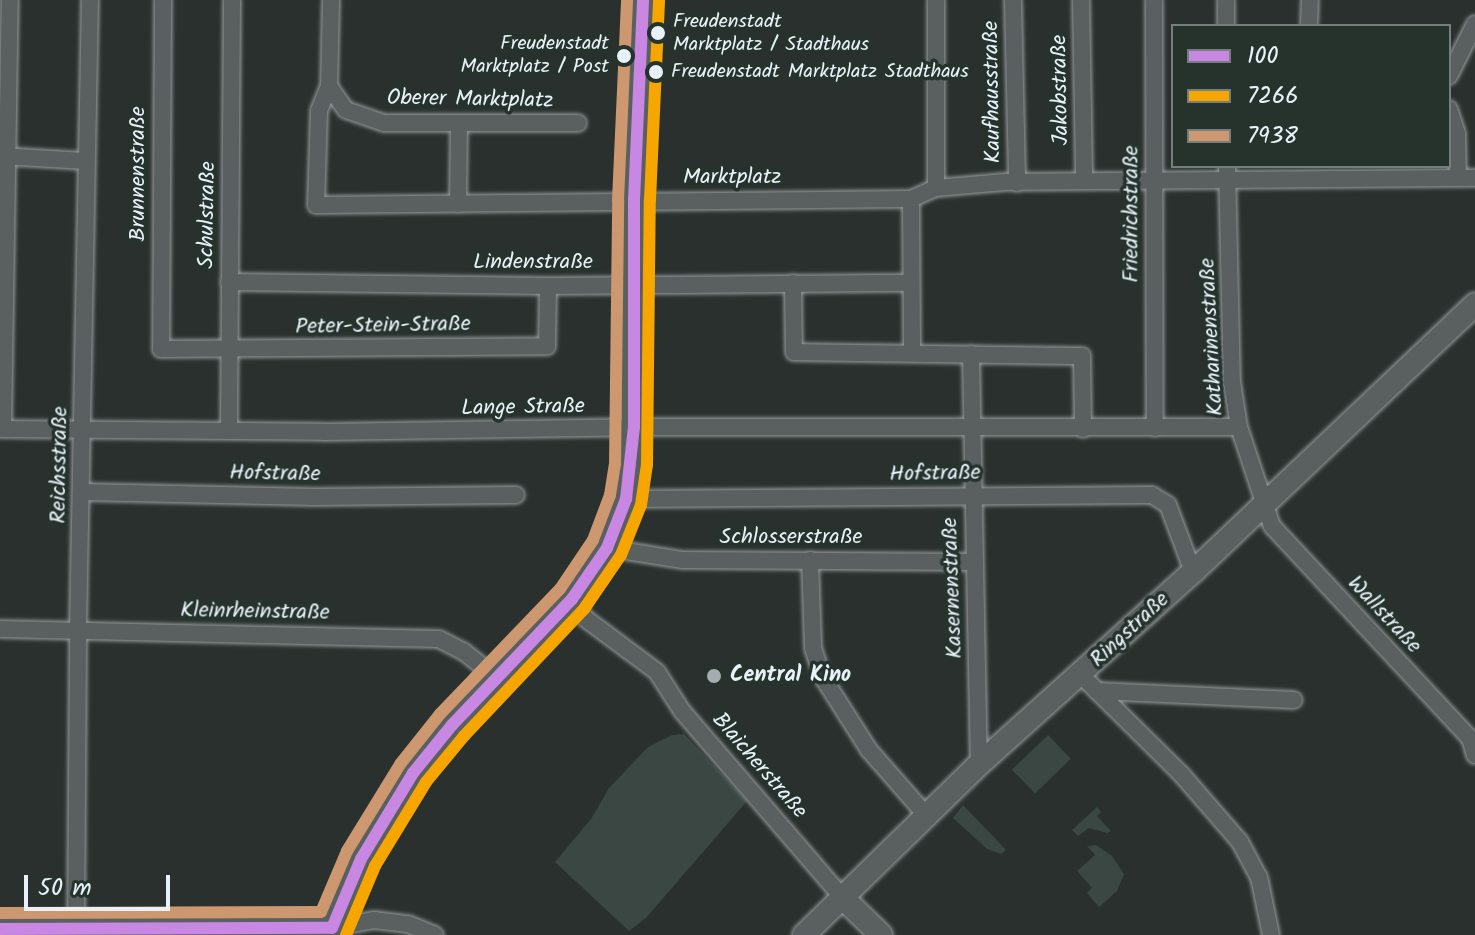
<!DOCTYPE html>
<meta charset="utf-8">
<style>
body{margin:0}
#map{position:relative;width:1475px;height:935px;overflow:hidden;background:#29302d;font-family:Kalam,sans-serif}
div>[style]{position:absolute}
[style*='--x']{left:calc(var(--x)*1px);top:calc(var(--y)*1px);width:calc(var(--w)*1px);rotate:calc(var(--a)*1deg)}
.green>*{inset:0;background:#3b4743;transform-origin:0 0}
.roads{filter:drop-shadow(0 0 2px #959a9a) drop-shadow(0 0 2px #959a9a)}
.street>*{height:16px;margin:-8px;padding:0 8px;transform-origin:8px;border-radius:8px;background:#5a6060}
.secondary>*{height:22px;margin:-11px;padding:0 11px;transform-origin:11px;border-radius:11px;background:#5a6060}
.primary>*{height:24px;margin:-12px;padding:0 12px;transform-origin:12px;border-radius:12px;background:#5a6060}
.bus-1>*{height:12px;margin:-6px;padding:0 6px;transform-origin:6px;border-radius:6px;background:#c787e3}
.bus-2>*{height:12px;margin:-6px;padding:0 6px;transform-origin:6px;border-radius:6px;background:#f7a600}
.bus-3>*{height:12px;margin:-6px;padding:0 6px;transform-origin:6px;border-radius:6px;background:#cd976f}
.dots>*{width:22px;height:22px;translate:-50% -50%;box-sizing:border-box;border:4px solid #26332d;border-radius:50%}
span{translate:-50% -50%;white-space:nowrap;text-align:center;line-height:1.15;-webkit-text-stroke:7px #26332d;paint-order:stroke}
.bus-label{font-size:20px;color:#e8f1f8}
.left{translate:0 -50%;text-align:left}
.right{translate:-100% -50%;text-align:right}
.street-label{font-size:22px;color:#e8f1f8}
.poi-label{font-size:22px;color:#e8f1f8;font-weight:700}
.legend{position:absolute;left:1171px;top:24px;width:280px;height:144px;box-sizing:border-box;background:#26332d;border:2px solid #747f7e;margin:0;padding:10px 14px;list-style:none;font-size:24px;color:#e8f1f8}
.legend li{display:flex;align-items:center;gap:16px;height:40px}
.legend b{width:40px;border:2px solid #747f7e}
.scale{position:absolute;left:24px;top:875px;width:146px;height:36px;box-sizing:border-box;border:4px solid #e8f1f8;border-top:0;padding-left:10px;font-size:24px;line-height:28px;white-space:nowrap;color:#e8f1f8;-webkit-text-stroke:6px #26332d;paint-order:stroke}
</style>
<div id="map">
<div class="green">
<i style="clip-path:polygon(684px 734px,747px 801px,646px 918px,629px 931px,555px 862px,591px 819px,609px 788px,648px 747px,672px 735px)"></i>
<i style="left:1048px;top:735px;width:33px;height:50px;rotate:46deg"></i>
<i style="clip-path:polygon(963px 805px,987px 830px,1006px 850px,1001px 854px,987px 849px,953px 818px)"></i>
<i style="clip-path:polygon(1097px 807px,1101px 812px,1097px 816px,1111px 831px,1107px 833px,1089px 828px,1078px 836px,1072px 830px)"></i>
<i style="clip-path:polygon(1096px 845px,1112px 856px,1124px 874px,1117px 891px,1099px 907px,1087px 893px,1092px 888px,1077px 871px,1095px 855px,1087px 846px)"></i>
</div>
<div class="roads">
<div class="street">
<i style="--x:163;--y:0;--w:349;--a:90.3"></i>
<i style="--x:161;--y:349;--w:386;--a:-0.4"></i>
<i style="--x:547;--y:346;--w:60;--a:-89"></i>
<i style="--x:331;--y:0;--w:86;--a:91.3"></i>
<i style="--x:329;--y:86;--w:27;--a:112"></i>
<i style="--x:319;--y:111;--w:94;--a:91.8"></i>
<i style="--x:316;--y:205;--w:595;--a:-0.58"></i>
<i style="--x:911;--y:199;--w:27;--a:-24"></i>
<i style="--x:936;--y:188;--w:69;--a:-5"></i>
<i style="--x:1005;--y:182;--w:470;--a:-0.5"></i>
<i style="--x:936;--y:0;--w:188;--a:90"></i>
<i style="--x:1013;--y:0;--w:183;--a:88.7"></i>
<i style="--x:1081;--y:0;--w:180;--a:89"></i>
<i style="--x:1154;--y:0;--w:428;--a:89.9"></i>
<i style="--x:1226;--y:0;--w:26;--a:90"></i>
<i style="--x:1309;--y:26;--w:26;--a:-88"></i>
<i style="--x:1449;--y:76;--w:58;--a:-63.4"></i>
<i style="--x:329;--y:86;--w:29;--a:55"></i>
<i style="--x:346;--y:110;--w:40;--a:18.9"></i>
<i style="--x:384;--y:123;--w:194;--a:0"></i>
<i style="--x:1449;--y:109;--w:25;--a:72"></i>
<i style="--x:1457;--y:133;--w:45;--a:88.7"></i>
<i style="--x:0;--y:156;--w:86;--a:3.3"></i>
<i style="--x:1227;--y:166;--w:216;--a:88.7"></i>
<i style="--x:1232;--y:382;--w:46;--a:81.2"></i>
<i style="--x:1239;--y:427;--w:104;--a:71.6"></i>
<i style="--x:1272;--y:526;--w:290;--a:47"></i>
<i style="--x:1470;--y:738;--w:18;--a:74"></i>
<i style="--x:911;--y:199;--w:153;--a:89.6"></i>
<i style="--x:458;--y:204;--w:81;--a:-89.3"></i>
<i style="--x:229;--y:282;--w:319;--a:0.7"></i>
<i style="--x:548;--y:286;--w:363;--a:-0.5"></i>
<i style="--x:793;--y:283;--w:69;--a:89.2"></i>
<i style="--x:794;--y:352;--w:288;--a:0.8"></i>
<i style="--x:1082;--y:356;--w:73;--a:89.2"></i>
<i style="--x:971;--y:354;--w:410;--a:88.9"></i>
<i style="--x:0;--y:429;--w:324;--a:0.5"></i>
<i style="--x:324;--y:432;--w:310;--a:-0.9"></i>
<i style="--x:634;--y:427;--w:605;--a:0"></i>
<i style="--x:3;--y:429;--w:429;--a:-89.1"></i>
<i style="--x:229;--y:431;--w:431;--a:-89.6"></i>
<i style="--x:81;--y:492;--w:234;--a:1.2"></i>
<i style="--x:315;--y:497;--w:201;--a:-0.6"></i>
<i style="--x:626;--y:499;--w:526;--a:-0.44"></i>
<i style="--x:1152;--y:495;--w:19;--a:32"></i>
<i style="--x:1168;--y:505;--w:72;--a:69.5"></i>
<i style="--x:607;--y:548;--w:77;--a:9"></i>
<i style="--x:683;--y:560;--w:292;--a:0.4"></i>
<i style="--x:810;--y:560;--w:88;--a:88"></i>
<i style="--x:813;--y:648;--w:29;--a:72"></i>
<i style="--x:822;--y:676;--w:88;--a:57.6"></i>
<i style="--x:869;--y:750;--w:86;--a:48.8"></i>
<i style="--x:572;--y:599;--w:24;--a:55"></i>
<i style="--x:586;--y:619;--w:89;--a:36.7"></i>
<i style="--x:657;--y:672;--w:46;--a:57.3"></i>
<i style="--x:682;--y:711;--w:247;--a:49.3"></i>
<i style="--x:0;--y:629;--w:439;--a:1.3"></i>
<i style="--x:439;--y:639;--w:27;--a:27"></i>
<i style="--x:463;--y:651;--w:43;--a:38.5"></i>
<i style="--x:1081;--y:675;--w:142;--a:44.7"></i>
<i style="--x:1182;--y:775;--w:89;--a:49.1"></i>
<i style="--x:1240;--y:842;--w:40;--a:62"></i>
<i style="--x:1259;--y:877;--w:59;--a:78.3"></i>
<i style="--x:1097;--y:691;--w:197;--a:2.6"></i>
<i style="--x:332;--y:928;--w:43;--a:-10.8"></i>
<i style="--x:374;--y:920;--w:34;--a:7"></i>
<i style="--x:408;--y:924;--w:29;--a:22"></i>
<i style="--x:76;--y:935;--w:306;--a:-89.6"></i>
<i style="--x:78;--y:629;--w:629;--a:-88.91"></i>
</div>
<div class="secondary">
<i style="--x:843;--y:898;--w:53;--a:44.2"></i>
<i style="--x:0;--y:929;--w:332;--a:-0.2"></i>
<i style="--x:804;--y:935;--w:239;--a:-44.3"></i>
<i style="--x:975;--y:768;--w:293;--a:-42"></i>
<i style="--x:1193;--y:572;--w:389;--a:-43.5"></i>
</div>
<div class="primary">
<i style="--x:330;--y:935;--w:82;--a:-67.8"></i>
<i style="--x:361;--y:859;--w:100;--a:-58.8"></i>
<i style="--x:413;--y:773;--w:62;--a:-50.9"></i>
<i style="--x:452;--y:725;--w:174;--a:-46.4"></i>
<i style="--x:572;--y:599;--w:62;--a:-55.5"></i>
<i style="--x:607;--y:548;--w:53;--a:-68.8"></i>
<i style="--x:626;--y:499;--w:72;--a:-83.7"></i>
<i style="--x:634;--y:427;--w:227;--a:-90"></i>
<i style="--x:634;--y:200;--w:200;--a:-87.4"></i>
</div>
</div>
<div class="bus-1">
<i style="--x:332;--y:928;--w:75;--a:-67.2"></i>
<i style="--x:361;--y:859;--w:100;--a:-58.8"></i>
<i style="--x:413;--y:773;--w:62;--a:-50.9"></i>
<i style="--x:452;--y:725;--w:174;--a:-46.4"></i>
<i style="--x:572;--y:599;--w:62;--a:-55.5"></i>
<i style="--x:607;--y:548;--w:53;--a:-68.8"></i>
<i style="--x:626;--y:499;--w:72;--a:-83.7"></i>
<i style="--x:634;--y:427;--w:227;--a:-90"></i>
<i style="--x:634;--y:200;--w:200;--a:-87.4"></i>
<i style="--x:0;--y:929;--w:332;--a:-0.2"></i>
</div>
<div class="bus-2">
<i style="--x:346;--y:935;--w:75;--a:-67.2"></i>
<i style="--x:375;--y:866;--w:98;--a:-58.7"></i>
<i style="--x:426;--y:782;--w:60;--a:-50.4"></i>
<i style="--x:464;--y:736;--w:175;--a:-46.6"></i>
<i style="--x:584;--y:609;--w:65;--a:-55.6"></i>
<i style="--x:621;--y:555;--w:54;--a:-68.2"></i>
<i style="--x:641;--y:505;--w:40;--a:-81.5"></i>
<i style="--x:647;--y:465;--w:265;--a:-89.4"></i>
<i style="--x:650;--y:200;--w:199;--a:-87.4"></i>
</div>
<div class="bus-3">
<i style="--x:0;--y:913;--w:321;--a:-0.2"></i>
<i style="--x:321;--y:912;--w:66;--a:-66.9"></i>
<i style="--x:347;--y:851;--w:103;--a:-58.5"></i>
<i style="--x:401;--y:763;--w:63;--a:-51.5"></i>
<i style="--x:440;--y:714;--w:173;--a:-46.2"></i>
<i style="--x:560;--y:589;--w:59;--a:-56"></i>
<i style="--x:593;--y:540;--w:48;--a:-69.3"></i>
<i style="--x:610;--y:495;--w:31;--a:-81"></i>
<i style="--x:615;--y:464;--w:264;--a:-89.3"></i>
<i style="--x:618;--y:200;--w:200;--a:-87.4"></i>
</div>
<div class="dots">
<i style="left:658px;top:33px;background:#e8f1f8"></i>
<i style="left:624px;top:56px;background:#e8f1f8"></i>
<i style="left:656px;top:72px;background:#e8f1f8"></i>
<i style="left:714px;top:676px;background:#a5adb1"></i>
</div>
<div class="bus-label">
<span class="left" style="left:673px;top:34px">Freudenstadt<br>Marktplatz / Stadthaus</span>
<span class="right" style="left:609px;top:56px">Freudenstadt<br>Marktplatz / Post</span>
<span class="left" style="left:671px;top:72px">Freudenstadt Marktplatz Stadthaus</span>
</div>
<div class="street-label">
<span style="left:1061px;top:90px;rotate:-91deg">Jakobstraße</span>
<span style="left:993px;top:92px;rotate:-91deg">Kaufhausstraße</span>
<span style="left:470px;top:100px;rotate:1deg">Oberer Marktplatz</span>
<span style="left:139px;top:174px;rotate:-90deg">Brunnenstraße</span>
<span style="left:732px;top:178px">Marktplatz</span>
<span style="left:1132px;top:214px;rotate:-90deg">Friedrichstraße</span>
<span style="left:208px;top:215px;rotate:-89deg">Schulstraße</span>
<span style="left:533px;top:263px">Lindenstraße</span>
<span style="left:383px;top:326px;rotate:-1deg">Peter-Stein-Straße</span>
<span style="left:1212px;top:337px;rotate:-93deg">Katharinenstraße</span>
<span style="left:523px;top:408px;rotate:-1deg">Lange Straße</span>
<span style="left:60px;top:465px;rotate:-89deg">Reichsstraße</span>
<span style="left:275px;top:474px;rotate:1deg">Hofstraße</span>
<span style="left:935px;top:474px;rotate:-1deg">Hofstraße</span>
<span style="left:791px;top:538px">Schlosserstraße</span>
<span style="left:953px;top:588px;rotate:-92deg">Kasernenstraße</span>
<span style="left:255px;top:612px;rotate:1deg">Kleinrheinstraße</span>
<span style="left:1384px;top:615px;rotate:47deg">Wallstraße</span>
<span style="left:1130px;top:630px;rotate:-43deg">Ringstraße</span>
<span style="left:759px;top:766px;rotate:49deg">Blaicherstraße</span>
</div>
<div class="poi-label">
<span class="left" style="left:730px;top:676px">Central Kino</span>
</div>
<ul class="legend">
<li><b style="height:10px;background:#c787e3"></b>100</li>
<li><b style="height:10px;background:#f7a600"></b>7266</li>
<li><b style="height:10px;background:#cd976f"></b>7938</li>
</ul>
<div class="scale">50 m</div>
</div>
